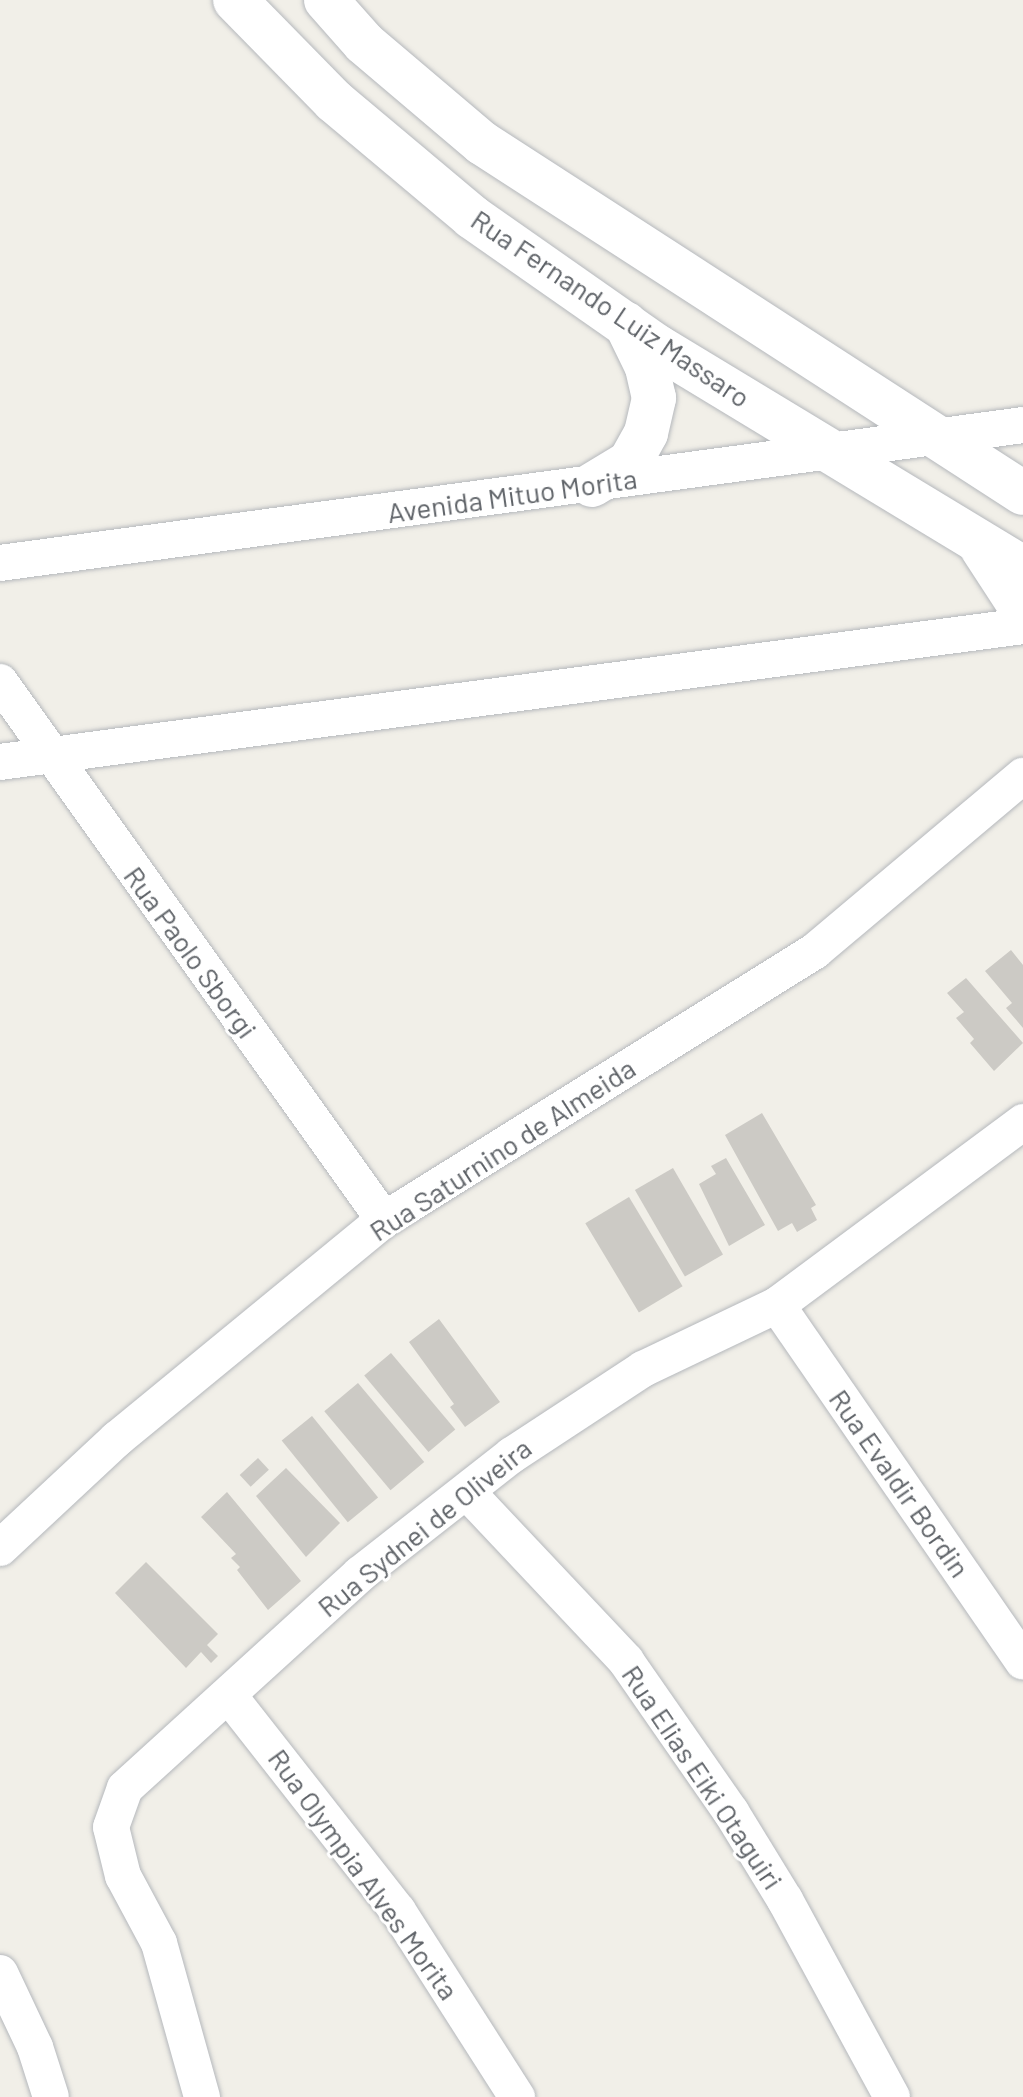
<!DOCTYPE html>
<style>
body{margin:0}
#map{position:relative;width:1023px;height:2097px;overflow:hidden;background:#f1efe8;font-family:Barlow,sans-serif}
div>[style]{position:absolute}
[style*='--x']{left:calc(var(--x)*1px);top:calc(var(--y)*1px);width:calc(var(--w)*1px);rotate:calc(var(--a)*1deg)}
.building>*{inset:0;background:#cccac5;transform-origin:0 0}
.roads{filter:drop-shadow(0 0 2px #b5b8bc) drop-shadow(0 0 2px #b5b8bc)}
.street>*{height:36px;margin:-18px;padding:0 18px;transform-origin:18px;border-radius:18px;background:#fff}
.secondary>*{height:44px;margin:-22px;padding:0 22px;transform-origin:22px;border-radius:22px;background:#fff}
span{translate:-50% -50%;white-space:nowrap;text-align:center;line-height:1.15;-webkit-text-stroke:6px #fff;paint-order:stroke}
.street-label{font-size:28px;color:#5f6368}
</style>
<div id="map">
<div class="building">
<i style="clip-path:polygon(1011px 950px,1023px 965px,1023px 1028px,1006px 1008px,1012px 1003px,985px 971px)"></i>
<i style="clip-path:polygon(966px 978px,1023px 1043px,994px 1071px,970px 1043px,974px 1039px,956px 1018px,964px 1012px,947px 993px)"></i>
<i style="clip-path:polygon(762px 1113px,816px 1205px,811px 1208px,817px 1220px,797px 1232px,792px 1223px,778px 1231px,725px 1135px)"></i>
<i style="clip-path:polygon(726px 1158px,765px 1225px,729px 1246px,699px 1184px,716px 1174px,711px 1166px)"></i>
<i style="left:673px;top:1168px;width:100px;height:44px;rotate:60deg"></i>
<i style="left:629px;top:1197px;width:104px;height:51px;rotate:59deg"></i>
<i style="clip-path:polygon(439px 1319px,500px 1402px,465px 1427px,450px 1407px,454px 1404px,409px 1342px)"></i>
<i style="left:391px;top:1353px;width:100px;height:35px;rotate:50deg"></i>
<i style="left:358px;top:1383px;width:103px;height:44px;rotate:50deg"></i>
<i style="left:312px;top:1416px;width:105px;height:39px;rotate:51deg"></i>
<i style="left:258px;top:1458px;width:16px;height:25px;rotate:47deg"></i>
<i style="clip-path:polygon(286px 1468px,340px 1523px,306px 1557px,256px 1496px)"></i>
<i style="clip-path:polygon(227px 1492px,301px 1581px,268px 1610px,237px 1570px,240px 1567px,231px 1558px,236px 1554px,201px 1517px)"></i>
<i style="clip-path:polygon(146px 1562px,218px 1634px,207px 1645px,218px 1656px,211px 1663px,201px 1652px,186px 1668px,115px 1593px)"></i>
</div>
<div class="roads">
<div class="street">
<i style="--x:0;--y:563;--w:1032;--a:-7.68"></i>
<i style="--x:0;--y:682;--w:661;--a:54.48"></i>
<i style="--x:0;--y:762;--w:1032;--a:-7.57"></i>
<i style="--x:777;--y:1305;--w:433;--a:55.4"></i>
<i style="--x:467;--y:1492;--w:232;--a:46.7"></i>
<i style="--x:626;--y:1661;--w:184;--a:55.2"></i>
<i style="--x:731;--y:1812;--w:103;--a:58.5"></i>
<i style="--x:785;--y:1900;--w:224;--a:61.5"></i>
<i style="--x:0;--y:1548;--w:160;--a:-43"></i>
<i style="--x:117;--y:1439;--w:345;--a:-39.4"></i>
<i style="--x:384;--y:1220;--w:508;--a:-31.97"></i>
<i style="--x:815;--y:951;--w:272;--a:-40.1"></i>
<i style="--x:230;--y:1697;--w:272;--a:51.9"></i>
<i style="--x:398;--y:1911;--w:221;--a:57.4"></i>
<i style="--x:0;--y:1973;--w:82;--a:64.7"></i>
<i style="--x:35;--y:2047;--w:52;--a:72.3"></i>
<i style="--x:202;--y:2097;--w:160;--a:-105.6"></i>
<i style="--x:159;--y:1943;--w:76;--a:-118.2"></i>
<i style="--x:123;--y:1876;--w:50;--a:-103.8"></i>
<i style="--x:111;--y:1827;--w:41;--a:-70.3"></i>
<i style="--x:125;--y:1788;--w:318;--a:-42.3"></i>
<i style="--x:360;--y:1574;--w:193;--a:-38.1"></i>
<i style="--x:512;--y:1455;--w:157;--a:-33.3"></i>
<i style="--x:643;--y:1369;--w:148;--a:-25.5"></i>
<i style="--x:777;--y:1305;--w:307;--a:-36.6"></i>
</div>
<div class="secondary">
<i style="--x:235;--y:0;--w:141;--a:45.6"></i>
<i style="--x:334;--y:101;--w:180;--a:40"></i>
<i style="--x:472;--y:217;--w:227;--a:35"></i>
<i style="--x:658;--y:347;--w:427;--a:31.2"></i>
<i style="--x:326;--y:0;--w:57;--a:48.5"></i>
<i style="--x:364;--y:43;--w:155;--a:40.3"></i>
<i style="--x:482;--y:143;--w:644;--a:32.9"></i>
<i style="--x:592;--y:485;--w:44;--a:-31.2"></i>
<i style="--x:630;--y:462;--w:33;--a:-61"></i>
<i style="--x:646;--y:433;--w:36;--a:-77"></i>
<i style="--x:654;--y:398;--w:32;--a:-103"></i>
<i style="--x:647;--y:367;--w:48;--a:-116"></i>
<i style="--x:982;--y:548;--w:75;--a:56.9"></i>
</div>
</div>
<div class="street-label">
<span style="left:611px;top:308px;rotate:34deg">Rua Fernando Luiz Massaro</span>
<span style="left:512px;top:495px;rotate:-8deg">Avenida Mituo Morita</span>
<span style="left:191px;top:952px;rotate:54deg">Rua Paolo Sborgi</span>
<span style="left:502px;top:1149px;rotate:-33deg">Rua Saturnino de Almeida</span>
<span style="left:900px;top:1483px;rotate:55deg">Rua Evaldir Bordin</span>
<span style="left:424px;top:1527px;rotate:-39deg">Rua Sydnei de Oliveira</span>
<span style="left:703px;top:1777px;rotate:56deg">Rua Elias Eiki Otaguiri</span>
<span style="left:364px;top:1874px;rotate:54deg">Rua Olympia Alves Morita</span>
</div>
</div>
